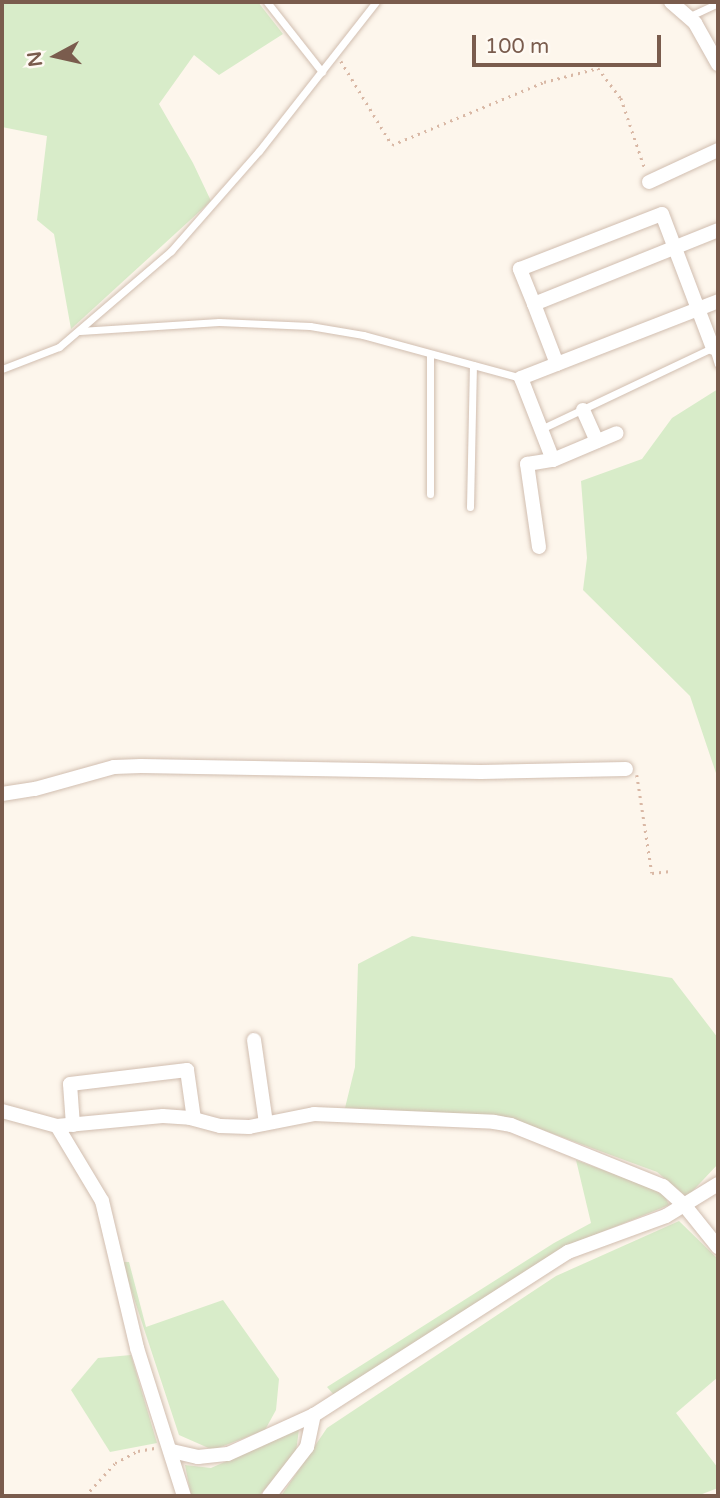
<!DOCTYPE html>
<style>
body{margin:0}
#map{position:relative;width:720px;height:1498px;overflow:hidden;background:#fdf6ec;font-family:"Varela Round",sans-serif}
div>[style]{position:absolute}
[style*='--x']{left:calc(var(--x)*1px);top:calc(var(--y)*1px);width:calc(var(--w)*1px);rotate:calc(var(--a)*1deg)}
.green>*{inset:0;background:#d8ecc9}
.path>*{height:2.5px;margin-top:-1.25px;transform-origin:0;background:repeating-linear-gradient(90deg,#d9b8a5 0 2px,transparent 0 7px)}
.roads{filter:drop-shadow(0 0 2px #d1beb0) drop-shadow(0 0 2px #d1beb0)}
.service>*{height:7px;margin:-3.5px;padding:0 3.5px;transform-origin:3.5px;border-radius:3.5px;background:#fff}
.minor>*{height:14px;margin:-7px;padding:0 7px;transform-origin:7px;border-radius:7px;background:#fff}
span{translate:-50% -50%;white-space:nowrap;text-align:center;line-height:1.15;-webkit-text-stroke:5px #fffaf3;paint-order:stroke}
.frame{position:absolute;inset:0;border:4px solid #7a5c4d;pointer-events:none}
.north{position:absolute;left:21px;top:21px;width:70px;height:70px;-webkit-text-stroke:5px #fffaf3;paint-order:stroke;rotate:262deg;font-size:19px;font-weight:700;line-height:28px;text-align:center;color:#7a5c4d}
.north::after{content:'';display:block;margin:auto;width:24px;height:32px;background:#7a5c4d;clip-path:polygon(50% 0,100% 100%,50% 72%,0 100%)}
.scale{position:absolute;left:472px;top:35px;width:189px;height:32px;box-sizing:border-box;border:4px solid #7a5c4d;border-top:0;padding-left:9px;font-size:21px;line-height:24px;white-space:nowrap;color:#7a5c4d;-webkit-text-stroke:5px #fffaf3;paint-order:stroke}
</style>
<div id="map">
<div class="green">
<i style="clip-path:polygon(2px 2px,258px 2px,283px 34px,219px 75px,194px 55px,159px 104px,193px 163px,211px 201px,71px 329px,54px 234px,37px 220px,47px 136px,2px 127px)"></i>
<i style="clip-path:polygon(718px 389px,718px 779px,690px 696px,583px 590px,587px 558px,581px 481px,642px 459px,672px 418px)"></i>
<i style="clip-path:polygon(412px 936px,672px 978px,718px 1038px,718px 1164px,687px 1197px,657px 1172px,507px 1117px,345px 1108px,355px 1067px,358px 964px)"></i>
<i style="clip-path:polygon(576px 1160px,646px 1186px,665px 1196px,669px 1205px,597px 1234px,334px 1395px,327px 1387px,554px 1243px,591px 1223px)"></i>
<i style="clip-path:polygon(679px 1221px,718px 1259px,718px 1377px,676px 1413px,718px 1468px,718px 1488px,697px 1496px,281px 1496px,327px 1428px,556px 1276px)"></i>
<i style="clip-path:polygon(122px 1262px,129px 1262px,146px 1327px,223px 1300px,279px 1379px,276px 1410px,265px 1430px,213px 1450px,179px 1435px)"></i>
<i style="clip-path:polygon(131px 1355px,157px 1443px,110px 1452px,71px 1390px,98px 1358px)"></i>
<i style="clip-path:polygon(299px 1429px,296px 1452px,259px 1496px,191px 1496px,185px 1465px,211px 1468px)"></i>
</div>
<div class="path">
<i style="--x:341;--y:61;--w:98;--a:58.7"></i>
<i style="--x:392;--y:145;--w:165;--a:-22.5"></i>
<i style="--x:544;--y:82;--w:56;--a:-14.5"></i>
<i style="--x:598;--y:68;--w:38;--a:53"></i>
<i style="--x:621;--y:98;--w:75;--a:71.3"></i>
<i style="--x:637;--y:775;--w:99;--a:81.3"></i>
<i style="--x:652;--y:873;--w:19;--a:-6"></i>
<i style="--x:85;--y:1496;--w:45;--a:-47.7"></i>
<i style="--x:115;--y:1463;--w:26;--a:-28"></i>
<i style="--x:138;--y:1451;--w:17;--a:-10"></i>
</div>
<div class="roads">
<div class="service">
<i style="--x:267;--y:2;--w:89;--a:51.8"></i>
<i style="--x:688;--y:17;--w:33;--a:-25"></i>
<i style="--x:80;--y:331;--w:139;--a:-3.7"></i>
<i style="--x:219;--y:322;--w:91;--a:2.5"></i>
<i style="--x:310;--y:326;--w:54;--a:9.6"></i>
<i style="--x:363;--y:335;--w:164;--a:15.2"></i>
<i style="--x:713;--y:348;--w:17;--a:73"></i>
<i style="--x:2;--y:369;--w:61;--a:-21.1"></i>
<i style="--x:59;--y:347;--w:148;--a:-40.6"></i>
<i style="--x:171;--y:251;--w:133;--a:-48.7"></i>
<i style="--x:259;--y:151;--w:189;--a:-51.9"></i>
<i style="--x:541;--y:429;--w:191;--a:-25.4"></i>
<i style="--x:430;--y:494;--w:140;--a:-90"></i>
<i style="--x:470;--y:507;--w:142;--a:-88.8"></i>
</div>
<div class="minor">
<i style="--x:671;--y:2;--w:32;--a:41"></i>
<i style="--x:695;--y:23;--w:47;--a:60.7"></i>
<i style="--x:649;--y:182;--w:76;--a:-24.9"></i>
<i style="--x:534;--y:304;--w:38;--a:-112"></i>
<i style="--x:520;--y:269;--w:152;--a:-21.2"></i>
<i style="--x:662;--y:214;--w:143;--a:69.2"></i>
<i style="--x:557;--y:364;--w:64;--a:-111"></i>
<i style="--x:534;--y:304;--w:198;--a:-21.9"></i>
<i style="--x:583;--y:410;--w:34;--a:66"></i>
<i style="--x:553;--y:460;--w:88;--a:-111.3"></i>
<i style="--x:521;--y:378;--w:212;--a:-21.3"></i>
<i style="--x:539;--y:547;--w:84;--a:-98.2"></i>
<i style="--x:527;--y:464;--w:26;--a:-9"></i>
<i style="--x:553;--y:460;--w:69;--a:-22.9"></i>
<i style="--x:2;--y:794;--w:33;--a:-9"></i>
<i style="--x:35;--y:789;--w:82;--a:-15.6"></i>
<i style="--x:114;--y:767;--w:27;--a:-2"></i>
<i style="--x:141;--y:766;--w:340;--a:1"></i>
<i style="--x:481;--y:772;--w:145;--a:-1.2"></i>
<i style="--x:254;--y:1040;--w:84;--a:81.8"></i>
<i style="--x:2;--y:1111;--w:57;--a:15.3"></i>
<i style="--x:57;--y:1126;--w:106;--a:-5.4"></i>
<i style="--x:163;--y:1116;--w:27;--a:4"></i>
<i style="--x:190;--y:1118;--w:31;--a:15"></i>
<i style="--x:220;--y:1126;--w:29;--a:2"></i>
<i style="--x:249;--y:1127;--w:66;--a:-11.3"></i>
<i style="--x:314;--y:1114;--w:180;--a:2.5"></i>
<i style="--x:494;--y:1122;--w:17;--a:10"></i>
<i style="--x:511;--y:1125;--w:164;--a:21.9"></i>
<i style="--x:663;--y:1186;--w:30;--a:42"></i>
<i style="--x:685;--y:1206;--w:53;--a:51.2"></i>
<i style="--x:73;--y:1125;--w:41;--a:-94.2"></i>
<i style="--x:70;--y:1084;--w:118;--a:-6.8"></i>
<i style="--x:187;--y:1070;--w:49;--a:81.9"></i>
<i style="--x:57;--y:1126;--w:87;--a:59"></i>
<i style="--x:102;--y:1201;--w:151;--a:76.6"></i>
<i style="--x:137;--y:1348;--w:155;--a:72.4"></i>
<i style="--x:172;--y:1451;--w:27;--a:13"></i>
<i style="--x:198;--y:1457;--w:30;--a:-6"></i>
<i style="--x:228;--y:1454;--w:94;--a:-24.4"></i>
<i style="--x:314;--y:1415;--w:302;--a:-32.7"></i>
<i style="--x:568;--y:1252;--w:104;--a:-20.2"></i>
<i style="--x:666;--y:1216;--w:61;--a:-31.6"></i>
<i style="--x:269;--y:1496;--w:62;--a:-52.2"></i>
<i style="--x:307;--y:1447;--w:33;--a:-78"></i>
</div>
</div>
<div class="frame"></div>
<div class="north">N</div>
<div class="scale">100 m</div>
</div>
